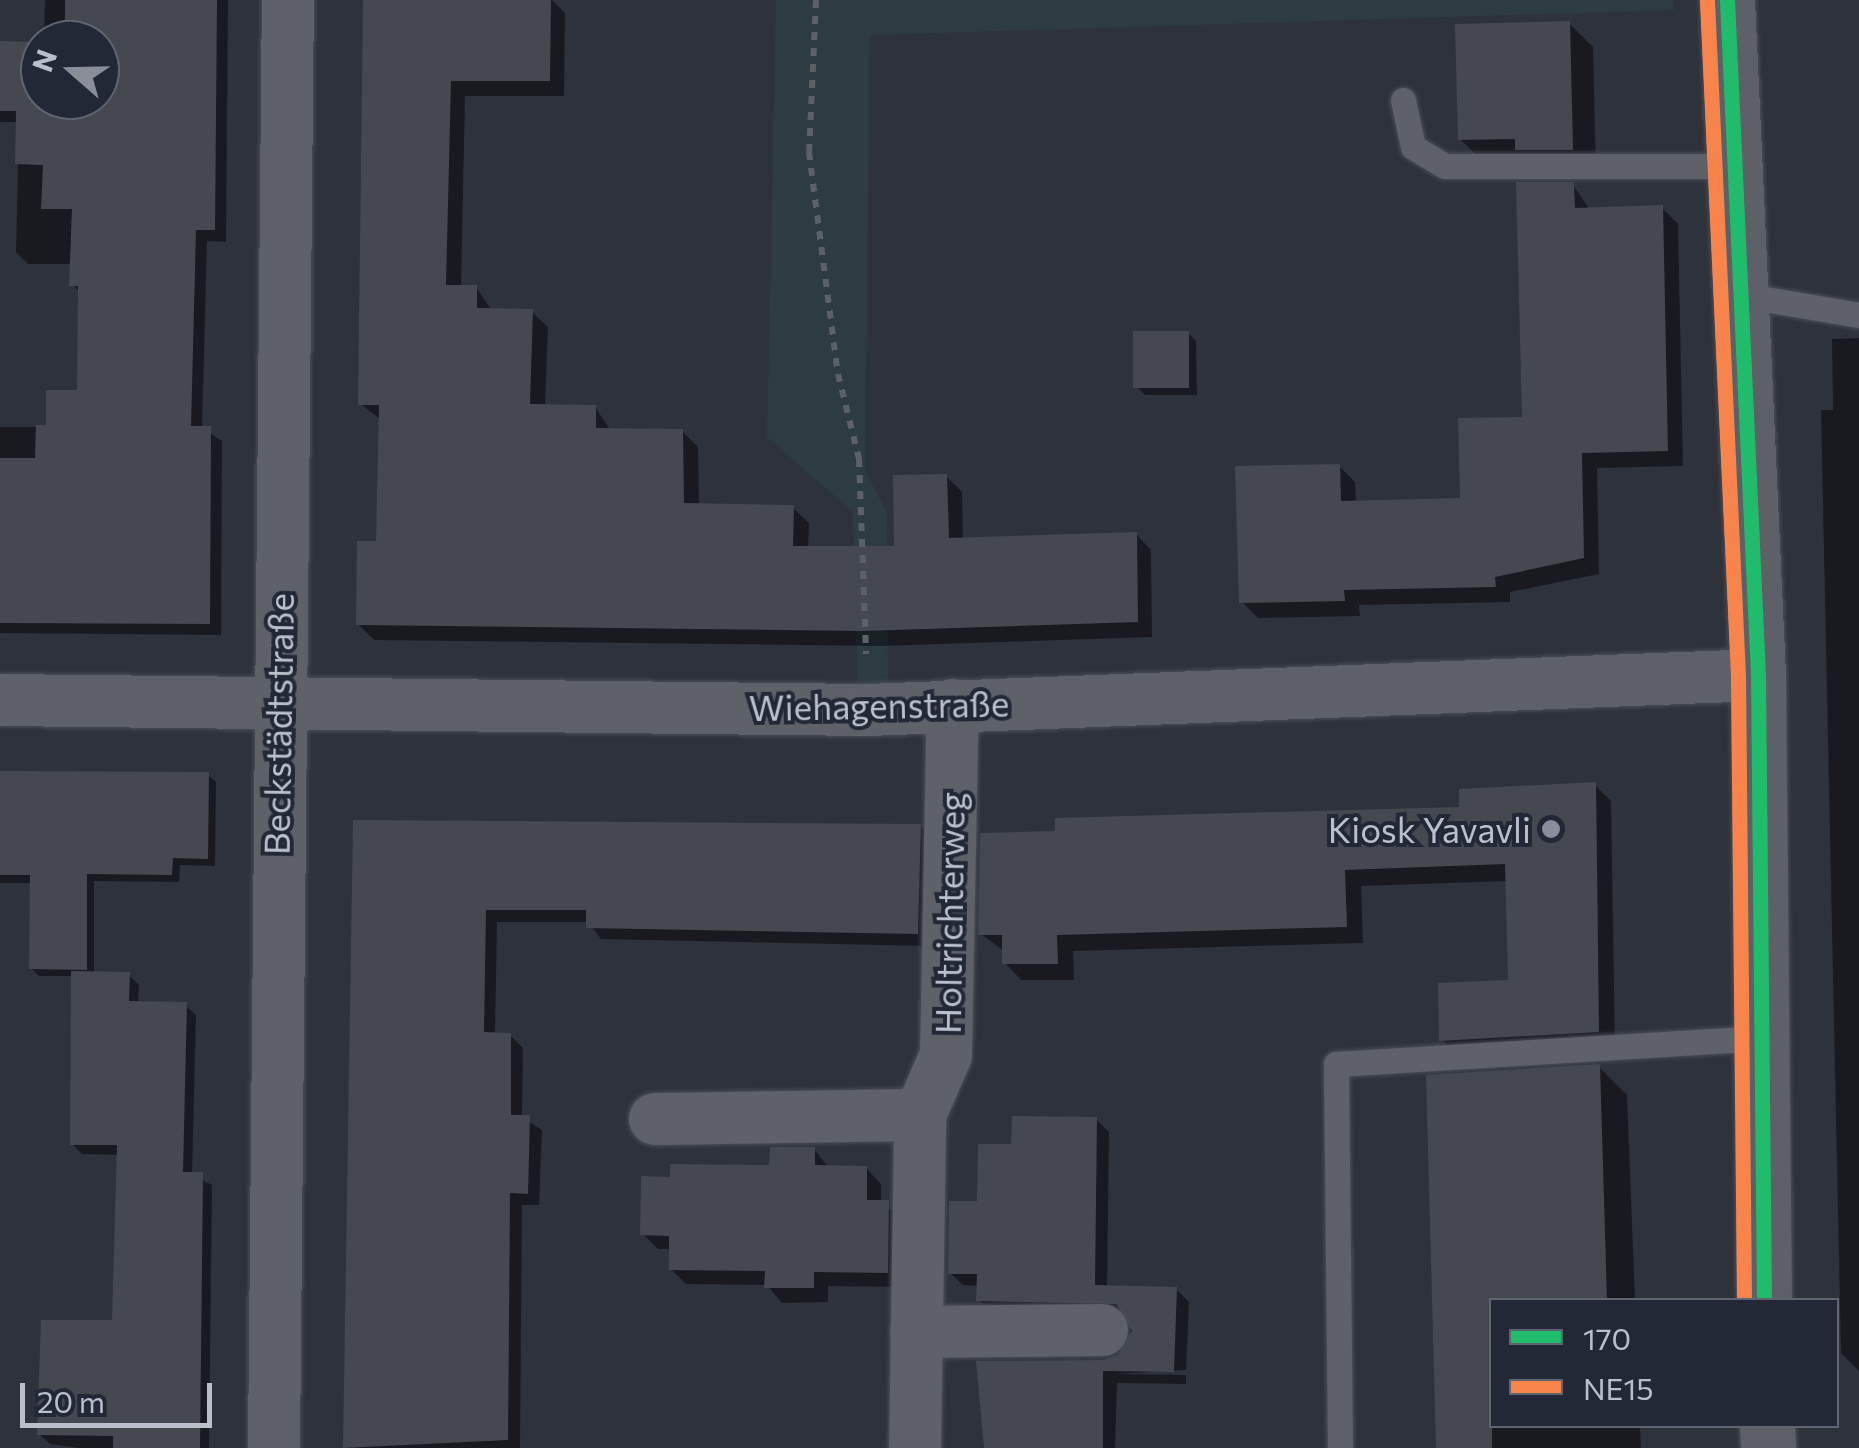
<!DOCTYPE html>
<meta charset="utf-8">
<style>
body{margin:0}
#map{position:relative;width:1859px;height:1448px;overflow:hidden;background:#2e323b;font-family:Commissioner,sans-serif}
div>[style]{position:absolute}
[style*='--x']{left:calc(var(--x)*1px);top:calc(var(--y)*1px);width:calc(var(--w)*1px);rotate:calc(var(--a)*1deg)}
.green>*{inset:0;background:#2c3c41}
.shadow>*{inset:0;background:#0007}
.building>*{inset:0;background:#45484f;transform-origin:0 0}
.path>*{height:6px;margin-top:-3px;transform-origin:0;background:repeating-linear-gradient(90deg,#5c6166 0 8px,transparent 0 16px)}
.roads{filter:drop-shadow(0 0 2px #4a4d53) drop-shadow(0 0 2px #4a4d53)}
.lane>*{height:25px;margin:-12.5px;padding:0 12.5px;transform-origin:12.5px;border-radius:12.5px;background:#5e6168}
.street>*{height:52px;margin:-26px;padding:0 26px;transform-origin:26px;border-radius:26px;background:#5e6168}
.secondary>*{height:55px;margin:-27.5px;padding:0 27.5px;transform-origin:27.5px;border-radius:27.5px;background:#5d6067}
.bus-1>*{height:15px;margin:-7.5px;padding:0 7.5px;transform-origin:7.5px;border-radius:7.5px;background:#20bc6c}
.bus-2>*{height:15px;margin:-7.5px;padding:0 7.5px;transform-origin:7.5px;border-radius:7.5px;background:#f8844c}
.dots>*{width:28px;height:28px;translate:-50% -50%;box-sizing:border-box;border:5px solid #222835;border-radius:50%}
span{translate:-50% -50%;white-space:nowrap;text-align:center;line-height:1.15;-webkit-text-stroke:8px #222835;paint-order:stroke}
.street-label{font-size:35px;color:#babfca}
.poi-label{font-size:35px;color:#babfca}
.right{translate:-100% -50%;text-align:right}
.legend{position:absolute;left:1489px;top:1298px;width:350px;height:130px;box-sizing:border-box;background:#222835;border:2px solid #5f6471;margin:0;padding:12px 18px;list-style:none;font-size:30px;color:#babfca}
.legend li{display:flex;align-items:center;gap:20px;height:50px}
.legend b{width:50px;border:2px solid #5f6471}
.north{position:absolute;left:20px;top:20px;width:100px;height:100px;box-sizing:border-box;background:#222835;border:2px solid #5f6471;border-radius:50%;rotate:290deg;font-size:28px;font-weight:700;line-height:40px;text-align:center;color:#babfca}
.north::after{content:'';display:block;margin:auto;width:35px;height:45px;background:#898e98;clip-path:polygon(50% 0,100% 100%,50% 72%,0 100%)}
.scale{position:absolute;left:20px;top:1383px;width:192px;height:45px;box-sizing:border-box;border:5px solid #babfca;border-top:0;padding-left:12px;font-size:30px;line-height:35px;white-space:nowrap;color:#babfca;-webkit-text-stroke:8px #222835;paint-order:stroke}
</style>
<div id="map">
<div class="green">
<i style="clip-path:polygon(776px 0,1673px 0,1674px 10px,870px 35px,865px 470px,887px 513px,888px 704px,858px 706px,853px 512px,767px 437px)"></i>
</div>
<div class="shadow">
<i style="clip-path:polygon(45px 0,228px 0,226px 242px,207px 241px,202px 428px,222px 441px,221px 635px,0 633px,0 427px,48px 427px,79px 393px,81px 293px,72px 284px,73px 264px,28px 264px,16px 252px,19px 122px,0 122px,0 44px,40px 44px,40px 100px,100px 100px,100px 40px,44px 40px)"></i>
<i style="clip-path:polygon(365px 0,552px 0,565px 13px,564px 96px,465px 96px,461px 287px,476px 287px,492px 311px,532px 312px,548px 327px,545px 406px,595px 407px,611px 431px,682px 431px,698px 447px,699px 506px,793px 508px,809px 523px,808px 548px,897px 549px,946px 476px,962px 492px,963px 540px,1136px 534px,1151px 550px,1152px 637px,880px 646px,374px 640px,358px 624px,378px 543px,381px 420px,361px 404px)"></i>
<i style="clip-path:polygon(1569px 23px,1593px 47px,1596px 173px,1484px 163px,1460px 139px)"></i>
<i style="clip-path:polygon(1573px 185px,1590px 210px,1662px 208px,1678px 224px,1683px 466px,1597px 468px,1599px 574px,1510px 592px,1510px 602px,1359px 605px,1360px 616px,1258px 618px,1242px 602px,1339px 466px,1355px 482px,1356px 503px,1463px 501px,1525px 419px)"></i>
<i style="clip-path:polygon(1188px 333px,1196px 341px,1197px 395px,1145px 395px,1137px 387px)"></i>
<i style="clip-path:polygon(1859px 338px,1859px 1371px,1841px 1353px,1821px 410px,1833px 410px,1832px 339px)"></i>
<i style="clip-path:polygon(0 774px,208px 775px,216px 782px,215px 866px,180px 865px,179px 882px,94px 881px,94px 974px,129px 975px,139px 985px,138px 1004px,185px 1005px,196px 1015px,192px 1175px,212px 1185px,209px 1448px,79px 1448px,50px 1444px,39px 1434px,114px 1323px,119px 1155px,82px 1154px,72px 1144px,74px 976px,39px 976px,31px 968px,32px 883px,0 883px)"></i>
<i style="clip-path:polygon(1595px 785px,1611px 801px,1615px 1048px,1459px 1057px,1442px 1040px,1511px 982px,1508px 881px,1361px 886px,1363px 943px,1073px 951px,1074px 980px,1021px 980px,1005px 963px,1004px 951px,981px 934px,1461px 810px)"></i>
<i style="clip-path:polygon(356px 822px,920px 826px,932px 839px,930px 946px,601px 939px,588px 922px,497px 922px,495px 1035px,510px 1035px,523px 1048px,522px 1117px,542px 1130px,539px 1205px,522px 1205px,520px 1448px,346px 1448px)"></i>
<i style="clip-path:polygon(1599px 1067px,1627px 1095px,1635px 1300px,1492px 1300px,1492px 1426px,1640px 1426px,1641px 1448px,1438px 1448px,1429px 1077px)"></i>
<i style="clip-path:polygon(1096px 1119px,1109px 1132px,1107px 1288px,1176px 1289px,1189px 1302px,1186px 1370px,1115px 1374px,1186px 1375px,1186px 1384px,1117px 1383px,1115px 1448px,987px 1448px,1130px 1347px,1132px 1320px,991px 1313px,979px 1300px,979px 1286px,963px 1285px,950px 1273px,1013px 1146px)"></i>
<i style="clip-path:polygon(814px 1149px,829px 1168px,866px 1168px,881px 1184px,881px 1203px,903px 1218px,902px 1287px,828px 1286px,828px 1302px,782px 1303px,767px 1285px,686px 1284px,671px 1269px,671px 1249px,658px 1249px,643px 1234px,672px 1180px,772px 1167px)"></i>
</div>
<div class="building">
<i style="clip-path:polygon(65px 0,217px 0,215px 230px,196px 230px,191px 426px,211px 426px,210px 624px,0 623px,0 458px,35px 458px,36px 425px,46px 425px,46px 390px,77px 390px,78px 286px,69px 286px,72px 209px,41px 209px,43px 165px,15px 164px,16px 111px,0 111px,0 41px,40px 42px,40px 100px,100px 100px,100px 40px,65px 40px)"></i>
<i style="clip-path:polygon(363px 0,551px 0,550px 81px,451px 81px,446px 285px,477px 285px,477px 308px,533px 309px,530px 404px,596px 405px,596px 428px,683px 429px,684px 503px,794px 505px,793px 546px,894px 546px,893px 475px,947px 474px,949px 538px,1137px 532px,1138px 622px,863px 631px,356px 625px,357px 541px,376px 541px,379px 405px,358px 405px)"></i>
<i style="clip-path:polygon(1570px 21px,1573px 150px,1515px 150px,1515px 139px,1458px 140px,1455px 24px)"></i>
<i style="clip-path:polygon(1516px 182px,1574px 182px,1575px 208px,1663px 205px,1668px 451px,1582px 453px,1584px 558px,1495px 577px,1496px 587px,1344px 590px,1345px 601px,1239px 603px,1235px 466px,1340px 464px,1341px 501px,1460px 498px,1458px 418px,1522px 417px)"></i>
<i style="left:1133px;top:331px;width:56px;height:57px"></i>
<i style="clip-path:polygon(0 771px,209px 772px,208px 859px,173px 858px,172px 875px,87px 874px,87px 970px,29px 969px,30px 875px,0 875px)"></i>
<i style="clip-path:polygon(1596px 782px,1599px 1032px,1439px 1041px,1438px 983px,1508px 980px,1505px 864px,1345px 870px,1347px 927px,1057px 935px,1058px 964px,1002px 964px,1002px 935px,978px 935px,980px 833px,1055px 831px,1055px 818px,1459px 807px,1459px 789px)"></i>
<i style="clip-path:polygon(353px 820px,921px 824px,918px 934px,586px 928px,586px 910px,486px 910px,484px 1032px,511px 1033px,511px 1115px,530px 1115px,528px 1194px,510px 1193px,508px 1440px,343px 1448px)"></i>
<i style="clip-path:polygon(71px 971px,130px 972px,129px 1001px,187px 1002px,183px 1172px,203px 1172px,200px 1448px,113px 1448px,113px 1436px,37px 1435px,41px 1320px,112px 1320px,117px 1145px,70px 1145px)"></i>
<i style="clip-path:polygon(1600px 1064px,1607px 1300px,1492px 1300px,1492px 1448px,1436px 1448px,1426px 1075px)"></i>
<i style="clip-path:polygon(1012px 1116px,1097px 1117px,1095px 1285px,1177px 1287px,1174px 1372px,1103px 1371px,1103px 1448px,984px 1448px,976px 1361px,1103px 1360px,1118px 1355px,1132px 1331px,1116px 1304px,976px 1301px,977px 1274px,948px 1274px,949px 1201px,977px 1201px,978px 1144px,1011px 1144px)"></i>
<i style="clip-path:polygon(770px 1147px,815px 1147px,815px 1165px,867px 1166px,867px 1200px,889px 1200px,888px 1273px,814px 1272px,814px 1288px,764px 1288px,765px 1271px,669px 1270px,669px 1236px,640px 1235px,641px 1176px,670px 1177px,670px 1164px,769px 1165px)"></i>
</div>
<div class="path">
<i style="--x:816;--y:0;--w:152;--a:92.6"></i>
<i style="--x:809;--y:152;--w:224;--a:82.6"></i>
<i style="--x:838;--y:374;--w:88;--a:76.1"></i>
<i style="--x:859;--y:459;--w:195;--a:87.9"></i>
</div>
<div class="roads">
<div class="lane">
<i style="--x:1403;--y:100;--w:48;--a:78"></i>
<i style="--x:1413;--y:147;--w:37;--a:31"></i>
<i style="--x:1445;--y:166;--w:289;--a:0"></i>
<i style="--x:1741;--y:295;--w:120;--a:9.6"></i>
<i style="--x:1340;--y:1448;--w:384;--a:-90.6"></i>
<i style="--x:1336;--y:1064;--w:423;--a:-3.5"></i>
</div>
<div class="street">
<i style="--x:0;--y:700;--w:868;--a:0.66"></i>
<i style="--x:868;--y:710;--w:891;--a:-2.25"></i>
<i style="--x:655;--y:1119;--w:265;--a:-0.9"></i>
<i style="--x:916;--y:1332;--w:186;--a:-0.6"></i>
<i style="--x:274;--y:1448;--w:1448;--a:-89.45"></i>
<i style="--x:915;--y:1448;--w:333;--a:-89.1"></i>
<i style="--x:920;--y:1115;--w:65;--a:-66.6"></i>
<i style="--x:946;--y:1055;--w:350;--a:-88.9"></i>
</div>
<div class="secondary">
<i style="--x:1727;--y:0;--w:676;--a:87.37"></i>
<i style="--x:1758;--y:675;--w:625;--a:89.45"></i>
<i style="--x:1767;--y:1426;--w:22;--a:87"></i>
</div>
</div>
<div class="bus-1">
<i style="--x:1727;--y:0;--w:676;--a:87.37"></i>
<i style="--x:1758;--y:675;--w:625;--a:89.45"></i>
</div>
<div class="bus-2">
<i style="--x:1707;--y:1;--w:676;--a:87.37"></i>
<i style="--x:1738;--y:676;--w:624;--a:89.45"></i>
</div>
<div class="dots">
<i style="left:1551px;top:829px;background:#898e98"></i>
</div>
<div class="street-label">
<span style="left:879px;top:705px;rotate:-1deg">Wiehagenstraße</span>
<span style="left:278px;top:724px;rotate:-89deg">Beckstädtstraße</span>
<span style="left:949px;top:913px;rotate:-89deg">Holtrichterweg</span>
</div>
<div class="poi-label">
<span class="right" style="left:1531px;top:829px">Kiosk Yavavli</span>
</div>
<ul class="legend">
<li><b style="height:12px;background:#20bc6c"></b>170</li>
<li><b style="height:12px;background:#f8844c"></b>NE15</li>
</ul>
<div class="north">N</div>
<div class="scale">20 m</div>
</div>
